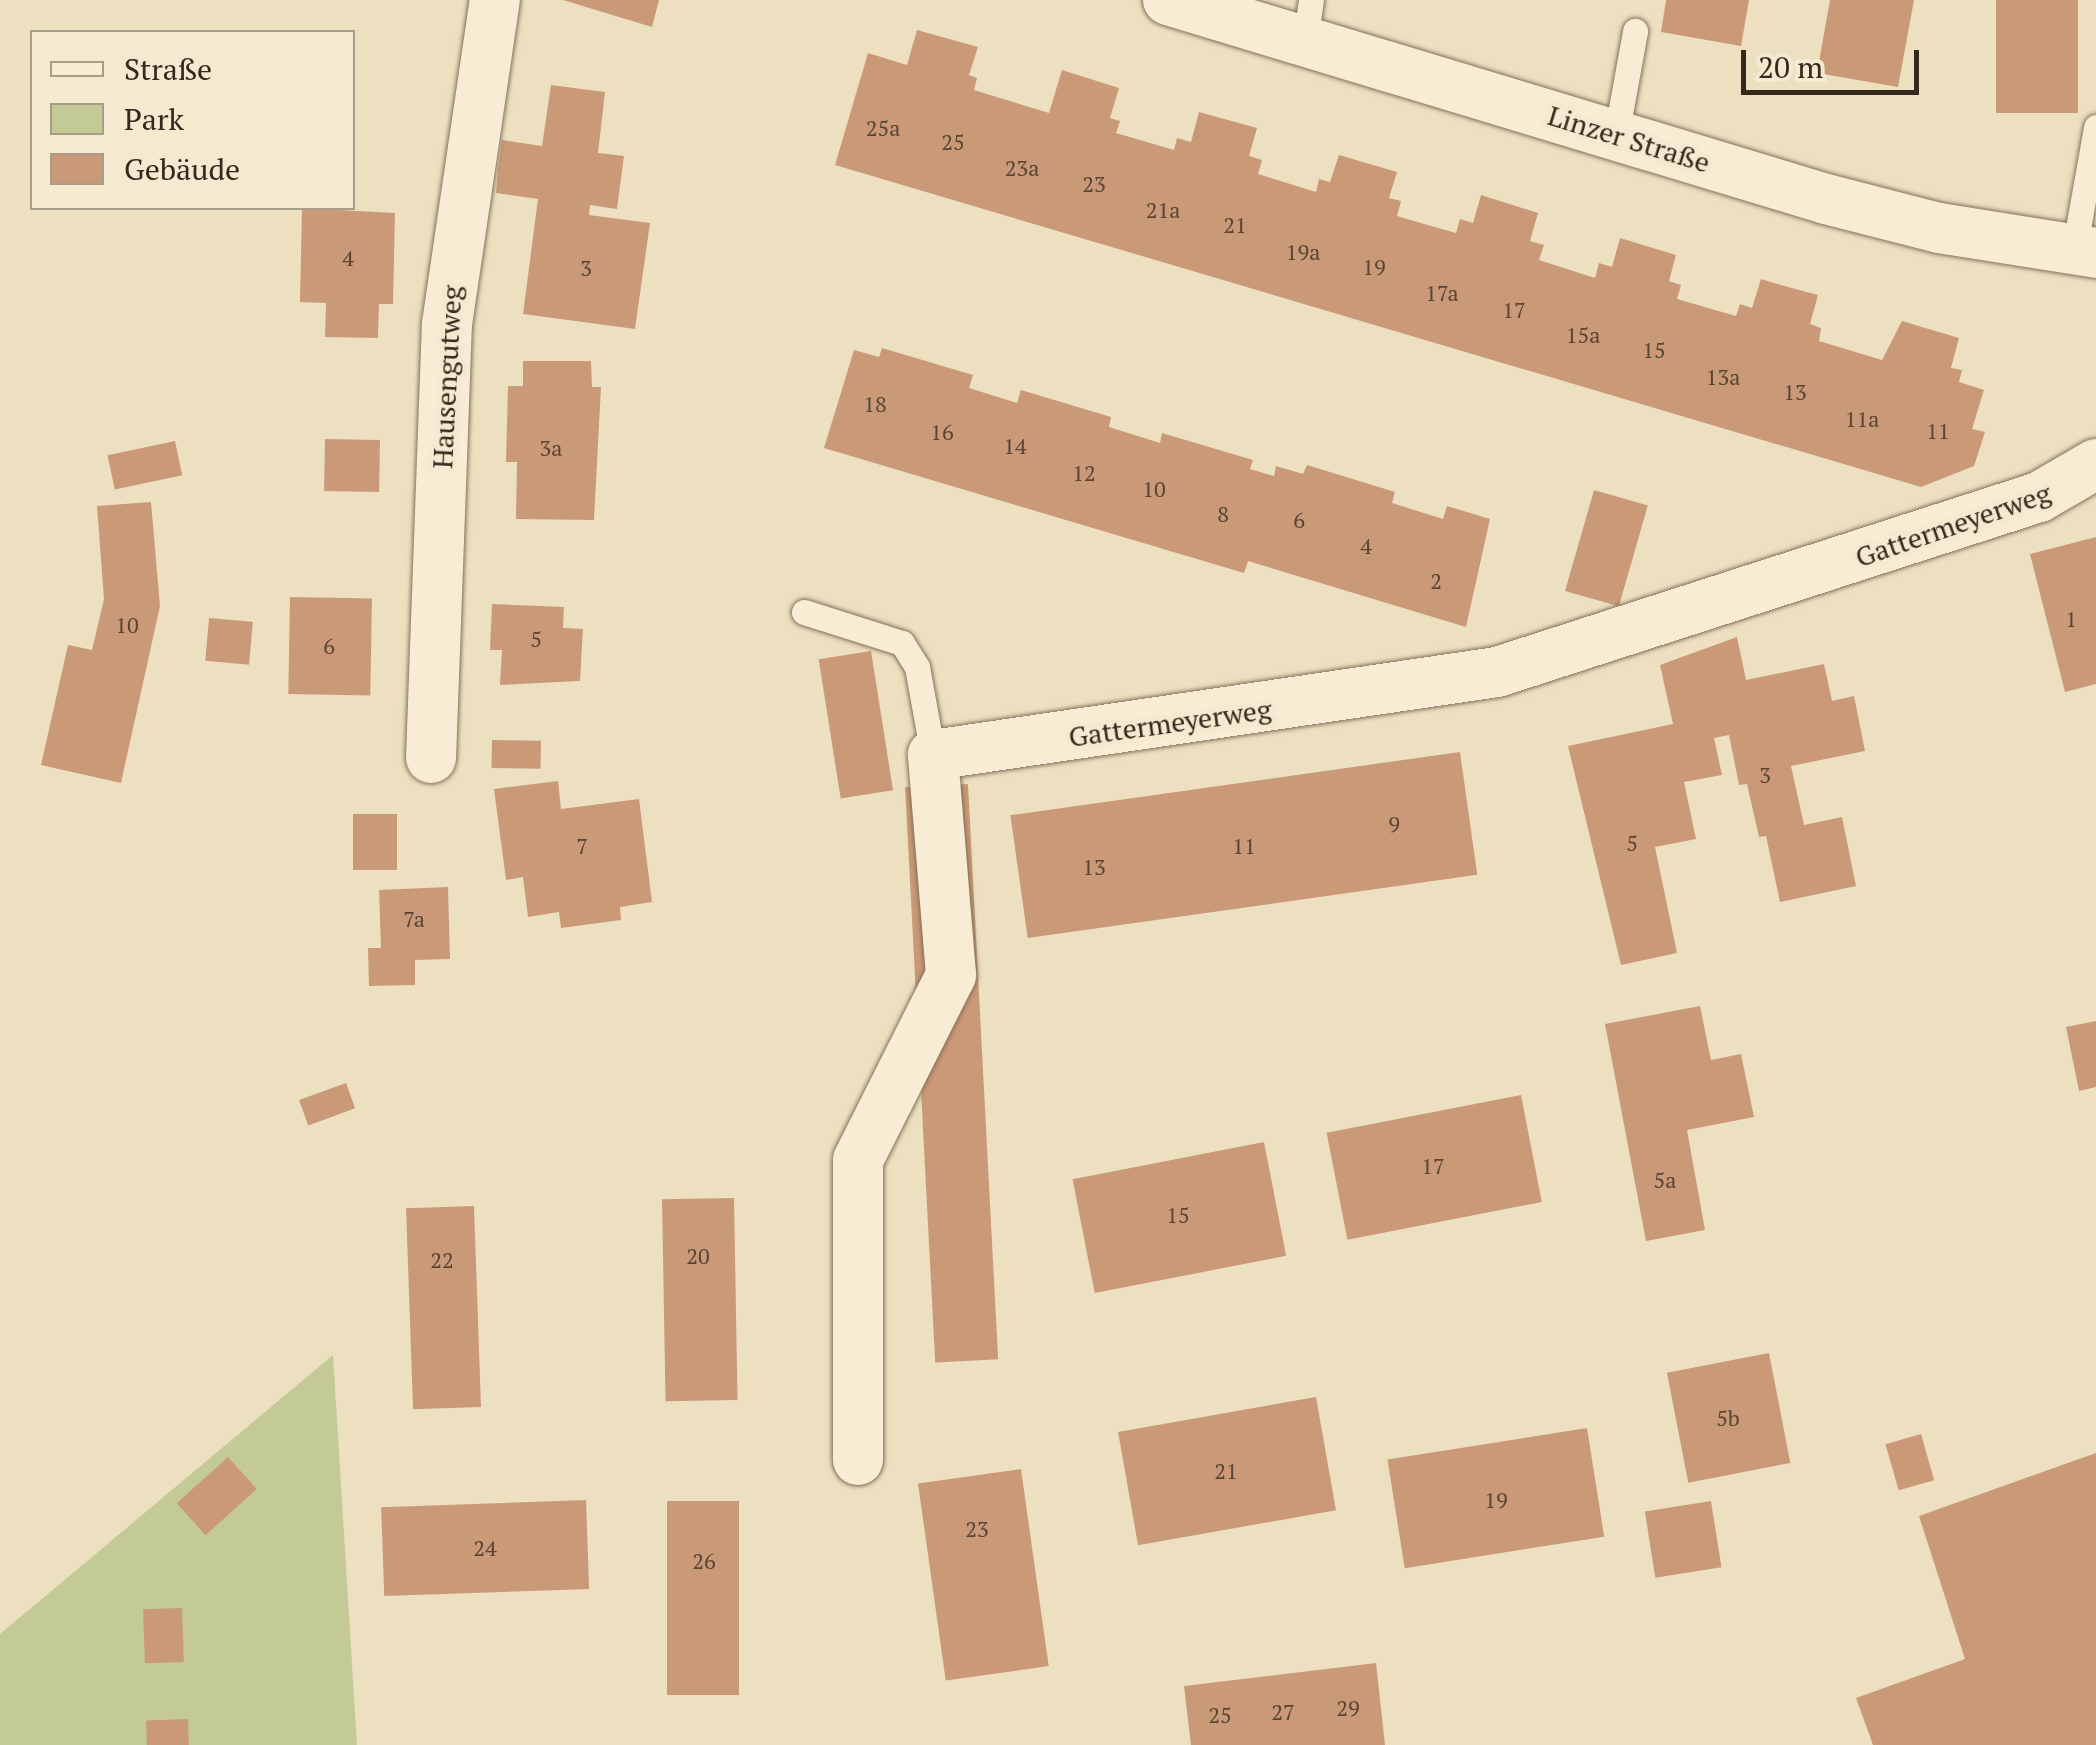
<!DOCTYPE html>
<meta charset="utf-8">
<style>
body{margin:0}
#map{position:relative;width:2096px;height:1745px;overflow:hidden;background:#ece0c1;font-family:"PT Serif",serif}
div>[style]{position:absolute}
[style*='--x']{left:calc(var(--x)*1px);top:calc(var(--y)*1px);width:calc(var(--w)*1px);rotate:calc(var(--a)*1deg)}
.green>*{inset:0;background:#c4ca95}
.building>*{inset:0;background:#ca9a78;transform-origin:0 0}
.roads{filter:drop-shadow(0 0 2px #857159) drop-shadow(0 0 2px #857159)}
.service>*{height:25px;margin:-12.5px;padding:0 12.5px;transform-origin:12.5px;border-radius:12.5px;background:#f8edd4}
.minor>*{height:50px;margin:-25px;padding:0 25px;transform-origin:25px;border-radius:25px;background:#f8edd4}
span{translate:-50% -50%;white-space:nowrap;text-align:center;line-height:1.15;-webkit-text-stroke:10px #f4ead0;paint-order:stroke}
.number-label{font-size:22px;color:#5a4534}
.number-label span{-webkit-text-stroke-width:0}
.street-label{font-size:28px;color:#35291d}
.legend{position:absolute;left:30px;top:30px;width:325px;height:180px;box-sizing:border-box;background:#f4ead0;border:2px solid #a89d88;margin:0;padding:12px 18px;list-style:none;font-size:30px;color:#35291d}
.legend li{display:flex;align-items:center;gap:20px;height:50px}
.legend b{width:50px;border:2px solid #a89d88}
.scale{position:absolute;left:1741px;top:50px;width:178px;height:45px;box-sizing:border-box;border:5px solid #35291d;border-top:0;padding-left:12px;font-size:30px;line-height:35px;white-space:nowrap;color:#35291d;-webkit-text-stroke:8px #f4ead0;paint-order:stroke}
</style>
<div id="map">
<div class="green">
<i style="clip-path:polygon(333px 1355px,357px 1745px,0 1745px,0 1634px)"></i>
</div>
<div class="building">
<i style="clip-path:polygon(563px 0,659px 0,652px 27px)"></i>
<i style="clip-path:polygon(1666px 0,1749px 0,1741px 46px,1661px 32px)"></i>
<i style="clip-path:polygon(1830px 0,1914px 0,1898px 87px,1817px 73px)"></i>
<i style="left:1996px;top:0;width:82px;height:113px"></i>
<i style="clip-path:polygon(917px 30px,978px 47px,969px 75px,977px 78px,974px 90px,1049px 113px,1062px 70px,1119px 88px,1110px 118px,1120px 121px,1116px 133px,1174px 150px,1177px 138px,1191px 142px,1199px 112px,1257px 128px,1249px 156px,1262px 160px,1258px 174px,1316px 192px,1319px 179px,1330px 182px,1339px 155px,1397px 172px,1389px 198px,1401px 201px,1397px 216px,1424px 224px,1456px 233px,1460px 219px,1473px 223px,1481px 195px,1538px 213px,1530px 241px,1544px 245px,1539px 260px,1595px 278px,1599px 263px,1612px 267px,1620px 238px,1676px 255px,1669px 281px,1681px 285px,1677px 299px,1736px 316px,1740px 304px,1752px 308px,1761px 279px,1788px 287px,1818px 295px,1810px 324px,1821px 328px,1819px 341px,1882px 360px,1902px 321px,1959px 338px,1951px 368px,1962px 370px,1959px 382px,1984px 390px,1972px 429px,1985px 432px,1974px 466px,1921px 487px,835px 165px,868px 53px,907px 65px)"></i>
<i style="clip-path:polygon(551px 85px,605px 92px,598px 153px,624px 156px,617px 209px,590px 205px,589px 215px,650px 223px,635px 329px,523px 314px,538px 199px,496px 193px,498px 169px,502px 140px,542px 146px)"></i>
<i style="clip-path:polygon(302px 208px,395px 213px,393px 304px,379px 304px,378px 338px,325px 337px,326px 303px,300px 302px)"></i>
<i style="clip-path:polygon(882px 348px,973px 375px,969px 388px,1017px 403px,1021px 390px,1111px 417px,1109px 427px,1160px 443px,1162px 433px,1253px 460px,1250px 469px,1274px 476px,1276px 466px,1303px 474px,1307px 465px,1395px 492px,1392px 503px,1443px 519px,1447px 506px,1490px 519px,1466px 627px,1248px 561px,1244px 573px,824px 448px,854px 350px,879px 357px)"></i>
<i style="clip-path:polygon(523px 361px,591px 361px,592px 387px,601px 387px,594px 520px,516px 519px,517px 462px,506px 462px,508px 386px,523px 386px)"></i>
<i style="left:325px;top:439px;width:55px;height:52px;rotate:1deg"></i>
<i style="left:175px;top:441px;width:35px;height:69px;rotate:78deg"></i>
<i style="left:1594px;top:490px;width:56px;height:105px;rotate:16deg"></i>
<i style="clip-path:polygon(151px 502px,160px 606px,121px 783px,41px 765px,68px 645px,92px 650px,104px 599px,97px 506px)"></i>
<i style="clip-path:polygon(2096px 537px,2096px 684px,2065px 692px,2030px 554px)"></i>
<i style="left:290px;top:597px;width:82px;height:97px;rotate:1deg"></i>
<i style="clip-path:polygon(492px 604px,564px 607px,563px 628px,583px 629px,580px 681px,500px 685px,502px 650px,490px 650px)"></i>
<i style="left:209px;top:618px;width:44px;height:43px;rotate:5deg"></i>
<i style="clip-path:polygon(1737px 637px,1746px 680px,1824px 664px,1832px 701px,1854px 696px,1865px 751px,1791px 766px,1804px 825px,1842px 817px,1856px 886px,1780px 902px,1766px 836px,1759px 837px,1747px 784px,1739px 785px,1729px 735px,1714px 738px,1722px 775px,1684px 782px,1696px 839px,1655px 847px,1677px 953px,1621px 965px,1568px 746px,1673px 724px,1660px 665px)"></i>
<i style="left:871px;top:651px;width:141px;height:53px;rotate:81deg"></i>
<i style="left:492px;top:740px;width:49px;height:28px;rotate:1deg"></i>
<i style="left:1460px;top:752px;width:124px;height:454px;rotate:82deg"></i>
<i style="clip-path:polygon(558px 781px,561px 809px,639px 799px,652px 902px,620px 907px,621px 920px,561px 928px,559px 912px,528px 917px,523px 877px,506px 880px,494px 789px)"></i>
<i style="left:968px;top:784px;width:576px;height:63px;rotate:87deg"></i>
<i style="left:353px;top:814px;width:44px;height:56px"></i>
<i style="clip-path:polygon(448px 887px,450px 959px,415px 960px,415px 985px,369px 986px,368px 948px,381px 948px,379px 890px)"></i>
<i style="clip-path:polygon(1700px 1006px,1711px 1060px,1741px 1054px,1754px 1117px,1687px 1130px,1705px 1230px,1646px 1241px,1605px 1024px)"></i>
<i style="clip-path:polygon(2096px 1021px,2096px 1087px,2079px 1091px,2066px 1027px)"></i>
<i style="left:346px;top:1083px;width:27px;height:50px;rotate:70deg"></i>
<i style="left:1521px;top:1095px;width:109px;height:198px;rotate:79deg"></i>
<i style="left:1264px;top:1142px;width:116px;height:195px;rotate:79deg"></i>
<i style="left:734px;top:1198px;width:202px;height:72px;rotate:89deg"></i>
<i style="left:474px;top:1206px;width:201px;height:68px;rotate:88deg"></i>
<i style="left:1769px;top:1353px;width:112px;height:104px;rotate:79deg"></i>
<i style="left:1316px;top:1397px;width:115px;height:201px;rotate:80deg"></i>
<i style="left:1587px;top:1428px;width:110px;height:202px;rotate:81deg"></i>
<i style="left:1921px;top:1434px;width:48px;height:37px;rotate:74deg"></i>
<i style="clip-path:polygon(2096px 1453px,2096px 1745px,1873px 1745px,1856px 1698px,1965px 1659px,1919px 1516px)"></i>
<i style="left:228px;top:1457px;width:43px;height:69px;rotate:48deg"></i>
<i style="left:1021px;top:1469px;width:199px;height:104px;rotate:82deg"></i>
<i style="left:586px;top:1500px;width:89px;height:205px;rotate:88deg"></i>
<i style="left:667px;top:1501px;width:72px;height:194px"></i>
<i style="left:1711px;top:1501px;width:67px;height:67px;rotate:81deg"></i>
<i style="left:182px;top:1608px;width:54px;height:39px;rotate:88deg"></i>
<i style="clip-path:polygon(1376px 1663px,1385px 1745px,1191px 1745px,1184px 1686px)"></i>
<i style="left:188px;top:1719px;width:26px;height:42px;rotate:88deg"></i>
</div>
<div class="roads">
<div class="service">
<i style="--x:1305;--y:41;--w:41;--a:-81.7"></i>
<i style="--x:1616;--y:136;--w:107;--a:-79.7"></i>
<i style="--x:2074;--y:251;--w:126;--a:-79.9"></i>
<i style="--x:804;--y:612;--w:103;--a:17.6"></i>
<i style="--x:902;--y:643;--w:28;--a:58"></i>
<i style="--x:917;--y:667;--w:89;--a:79.7"></i>
</div>
<div class="minor">
<i style="--x:1168;--y:0;--w:687;--a:16.83"></i>
<i style="--x:1826;--y:199;--w:117;--a:14.4"></i>
<i style="--x:1939;--y:228;--w:159;--a:9"></i>
<i style="--x:431;--y:758;--w:434;--a:-87.9"></i>
<i style="--x:447;--y:324;--w:328;--a:-81.6"></i>
<i style="--x:858;--y:1460;--w:300;--a:-90"></i>
<i style="--x:858;--y:1160;--w:207;--a:-63.3"></i>
<i style="--x:951;--y:975;--w:221;--a:-94.7"></i>
<i style="--x:933;--y:755;--w:570;--a:-8.37"></i>
<i style="--x:1497;--y:672;--w:570;--a:-17.89"></i>
<i style="--x:2039;--y:497;--w:66;--a:-30.1"></i>
</div>
</div>
<div class="number-label">
<span style="left:883px;top:128px">25a</span>
<span style="left:953px;top:142px">25</span>
<span style="left:1022px;top:168px">23a</span>
<span style="left:1094px;top:184px">23</span>
<span style="left:1163px;top:210px">21a</span>
<span style="left:1235px;top:225px">21</span>
<span style="left:1303px;top:252px">19a</span>
<span style="left:348px;top:258px">4</span>
<span style="left:1374px;top:267px">19</span>
<span style="left:586px;top:268px">3</span>
<span style="left:1442px;top:293px">17a</span>
<span style="left:1514px;top:310px">17</span>
<span style="left:1583px;top:335px">15a</span>
<span style="left:1654px;top:350px">15</span>
<span style="left:1723px;top:377px">13a</span>
<span style="left:1795px;top:392px">13</span>
<span style="left:875px;top:404px">18</span>
<span style="left:1862px;top:419px">11a</span>
<span style="left:1938px;top:431px">11</span>
<span style="left:942px;top:432px">16</span>
<span style="left:1015px;top:446px">14</span>
<span style="left:551px;top:448px">3a</span>
<span style="left:1084px;top:473px">12</span>
<span style="left:1154px;top:489px">10</span>
<span style="left:1223px;top:514px">8</span>
<span style="left:1299px;top:520px">6</span>
<span style="left:1366px;top:546px">4</span>
<span style="left:1436px;top:581px">2</span>
<span style="left:2071px;top:619px">1</span>
<span style="left:127px;top:625px">10</span>
<span style="left:536px;top:639px">5</span>
<span style="left:329px;top:646px">6</span>
<span style="left:1765px;top:775px">3</span>
<span style="left:1394px;top:824px">9</span>
<span style="left:1632px;top:843px">5</span>
<span style="left:582px;top:846px">7</span>
<span style="left:1244px;top:846px">11</span>
<span style="left:1094px;top:867px">13</span>
<span style="left:414px;top:919px">7a</span>
<span style="left:1433px;top:1166px">17</span>
<span style="left:1665px;top:1180px">5a</span>
<span style="left:1178px;top:1215px">15</span>
<span style="left:698px;top:1256px">20</span>
<span style="left:442px;top:1260px">22</span>
<span style="left:1728px;top:1418px">5b</span>
<span style="left:1226px;top:1471px">21</span>
<span style="left:1496px;top:1500px">19</span>
<span style="left:977px;top:1529px">23</span>
<span style="left:485px;top:1548px">24</span>
<span style="left:704px;top:1561px">26</span>
<span style="left:1348px;top:1708px">29</span>
<span style="left:1283px;top:1712px">27</span>
<span style="left:1220px;top:1715px">25</span>
</div>
<div class="street-label">
<span style="left:1629px;top:139px;rotate:17deg">Linzer Straße</span>
<span style="left:447px;top:377px;rotate:-87deg">Hausengutweg</span>
<span style="left:1953px;top:525px;rotate:-19deg">Gattermeyerweg</span>
<span style="left:1170px;top:723px;rotate:-8deg">Gattermeyerweg</span>
</div>
<ul class="legend">
<li><b style="height:12px;background:#f8edd4"></b>Straße</li>
<li><b style="height:28px;background:#c4ca95"></b>Park</li>
<li><b style="height:28px;background:#ca9a78"></b>Gebäude</li>
</ul>
<div class="scale">20 m</div>
</div>
